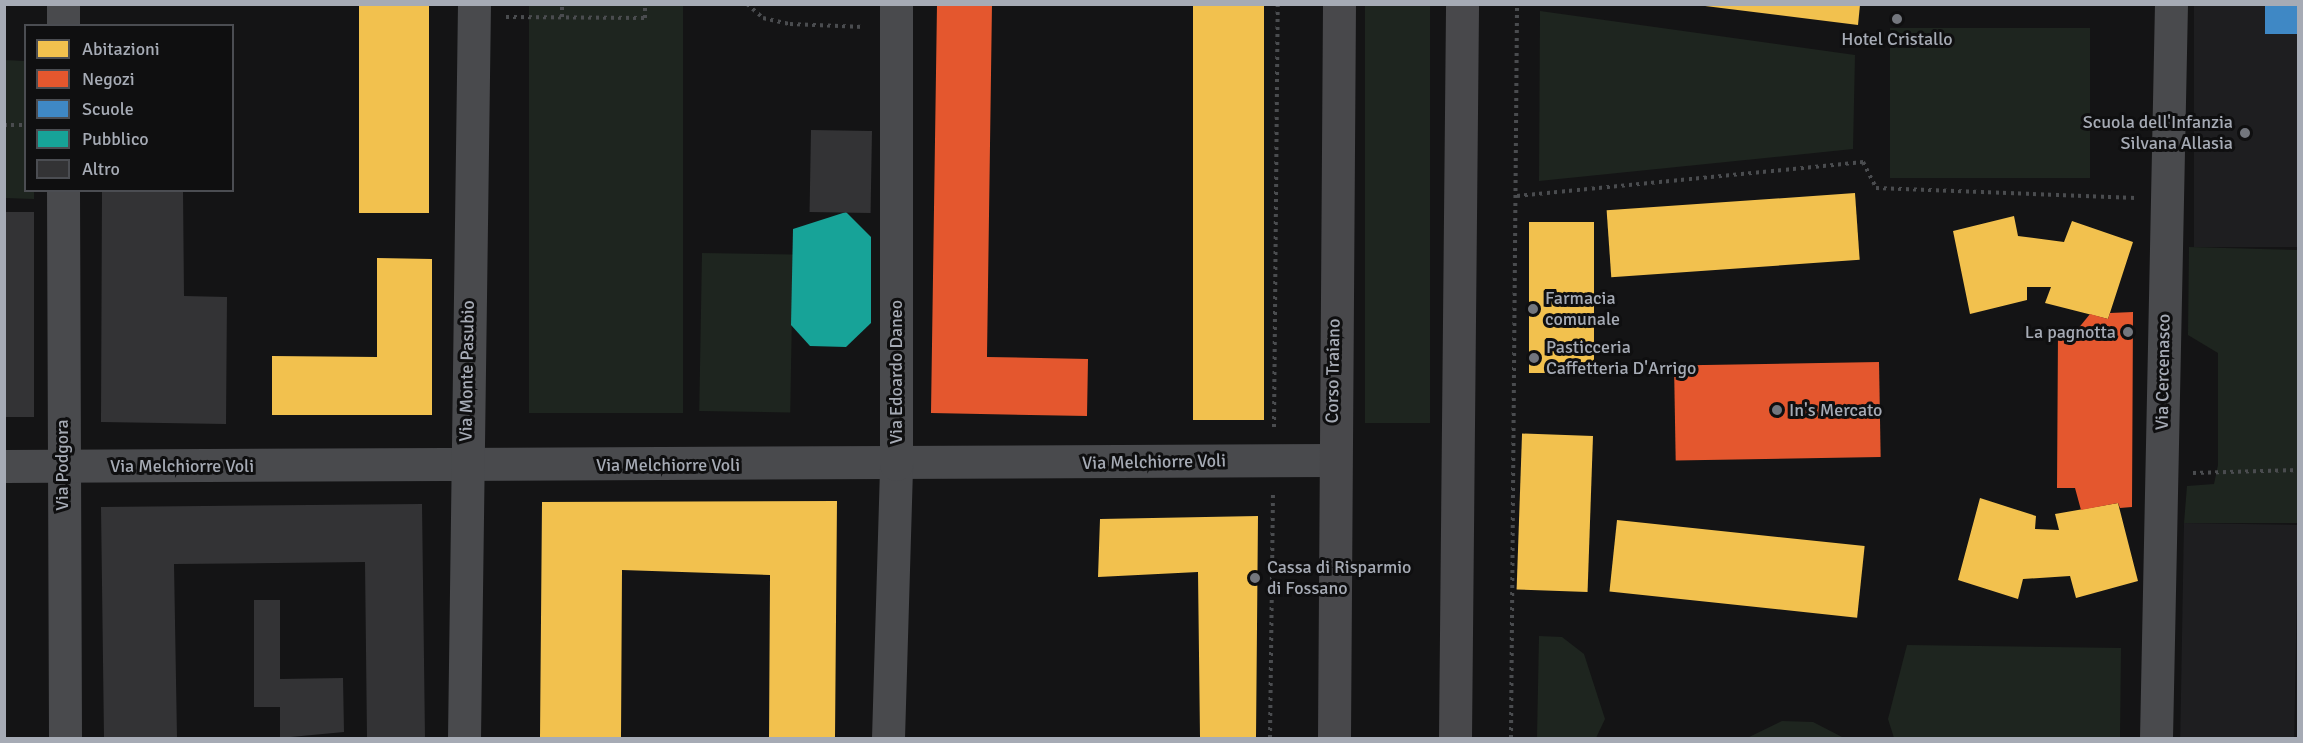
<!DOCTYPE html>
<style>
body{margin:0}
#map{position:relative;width:2303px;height:743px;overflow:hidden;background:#141415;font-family:Signika,sans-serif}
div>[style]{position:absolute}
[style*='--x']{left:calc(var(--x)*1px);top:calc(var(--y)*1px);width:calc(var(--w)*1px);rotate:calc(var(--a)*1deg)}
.built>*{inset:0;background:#1e1e20;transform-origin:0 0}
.green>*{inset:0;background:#1e251f;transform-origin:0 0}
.homes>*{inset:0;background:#f2c14e;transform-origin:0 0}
.shops>*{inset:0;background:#e4572e;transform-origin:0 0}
.schools>*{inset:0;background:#3f88c5;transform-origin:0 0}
.public>*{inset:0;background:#17a398}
.building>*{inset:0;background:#333335;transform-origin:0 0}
.path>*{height:4px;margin-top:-2px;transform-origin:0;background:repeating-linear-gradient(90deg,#4a4c4f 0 3px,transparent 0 7.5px)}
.street>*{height:33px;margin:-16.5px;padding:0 16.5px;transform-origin:16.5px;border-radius:16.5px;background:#494a4d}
.secondary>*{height:33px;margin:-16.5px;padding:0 16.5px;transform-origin:16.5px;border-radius:16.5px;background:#48484b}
.dots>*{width:16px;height:16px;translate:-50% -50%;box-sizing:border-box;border:3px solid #0f0f10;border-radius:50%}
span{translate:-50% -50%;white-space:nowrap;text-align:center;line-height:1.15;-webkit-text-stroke:6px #0f0f10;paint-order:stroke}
.poi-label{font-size:18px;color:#a6abb5}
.right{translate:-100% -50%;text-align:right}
.left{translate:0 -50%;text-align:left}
.street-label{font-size:18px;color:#a6abb5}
.frame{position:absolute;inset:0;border:6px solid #a6abb5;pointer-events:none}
.legend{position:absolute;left:24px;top:24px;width:210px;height:168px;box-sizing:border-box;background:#0f0f10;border:2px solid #4b4d52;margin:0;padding:8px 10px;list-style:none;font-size:18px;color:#a6abb5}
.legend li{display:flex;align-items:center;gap:12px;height:30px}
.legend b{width:30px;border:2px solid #4b4d52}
</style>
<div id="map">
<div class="built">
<i style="left:2194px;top:5px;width:104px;height:242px"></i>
<i style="left:2184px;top:523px;width:114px;height:215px;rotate:1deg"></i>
</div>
<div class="green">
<i style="left:529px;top:5px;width:154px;height:408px"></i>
<i style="left:1365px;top:5px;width:65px;height:418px"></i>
<i style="clip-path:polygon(1540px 11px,1855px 55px,1853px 149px,1539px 181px)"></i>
<i style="left:2090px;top:28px;width:150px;height:200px;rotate:90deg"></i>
<i style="clip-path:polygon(4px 60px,25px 61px,26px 190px,34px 191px,34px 199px,5px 198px)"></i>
<i style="clip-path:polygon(2189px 247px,2298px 250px,2298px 523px,2184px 523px,2187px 486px,2214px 484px,2218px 465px,2218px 353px,2188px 335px)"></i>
<i style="left:702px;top:253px;width:91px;height:158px;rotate:1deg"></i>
<i style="clip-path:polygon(1539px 636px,1562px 637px,1584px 654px,1605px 719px,1596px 738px,1537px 738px)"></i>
<i style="clip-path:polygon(1907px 645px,2121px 648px,2120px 738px,1894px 738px,1888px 719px)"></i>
<i style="clip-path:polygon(1782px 721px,1813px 722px,1844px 738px,1747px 738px)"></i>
</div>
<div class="homes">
<i style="left:359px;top:4px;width:70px;height:209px"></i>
<i style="left:1193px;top:4px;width:71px;height:416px"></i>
<i style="clip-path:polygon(1697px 5px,1860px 5px,1858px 25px)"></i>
<i style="left:1855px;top:193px;width:67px;height:249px;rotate:86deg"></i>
<i style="clip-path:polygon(2014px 216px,2018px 236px,2064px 242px,2072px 221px,2133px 242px,2108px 319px,2045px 303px,2051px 287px,2027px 287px,2027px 300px,1970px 314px,1953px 231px)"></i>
<i style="left:1529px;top:222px;width:65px;height:151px"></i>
<i style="clip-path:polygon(377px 258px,432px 259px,432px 415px,272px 415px,272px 356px,377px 357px)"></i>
<i style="left:1593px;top:436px;width:156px;height:71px;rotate:92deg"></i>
<i style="clip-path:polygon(1980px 498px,2036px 516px,2035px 529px,2059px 530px,2055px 514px,2118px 503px,2138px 581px,2076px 598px,2070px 576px,2023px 579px,2018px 599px,1958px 580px)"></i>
<i style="clip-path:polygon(837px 501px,835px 738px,769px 738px,770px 575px,622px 570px,621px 738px,540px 738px,542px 502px)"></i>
<i style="clip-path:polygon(1258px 516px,1256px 738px,1200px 738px,1198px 572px,1098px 577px,1100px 519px)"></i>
<i style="left:1617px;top:520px;width:249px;height:72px;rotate:6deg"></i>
</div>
<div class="shops">
<i style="clip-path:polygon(937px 4px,992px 4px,987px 357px,1088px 359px,1087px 416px,931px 413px)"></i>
<i style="clip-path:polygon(2133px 312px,2132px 507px,2120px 508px,2118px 503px,2081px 510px,2075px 488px,2057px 488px,2058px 330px,2077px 330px,2090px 314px,2108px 319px,2110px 313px)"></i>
<i style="left:1879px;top:362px;width:95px;height:205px;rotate:89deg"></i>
</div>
<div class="schools">
<i style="left:2265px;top:4px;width:33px;height:30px"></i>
</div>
<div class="public">
<i style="clip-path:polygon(846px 212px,871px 237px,871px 323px,846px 347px,810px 346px,791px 325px,793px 229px)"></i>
</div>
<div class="building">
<i style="left:811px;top:130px;width:61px;height:82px;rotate:1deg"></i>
<i style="clip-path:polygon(102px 190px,183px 190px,184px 296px,227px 297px,226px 424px,101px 422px)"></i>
<i style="left:4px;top:212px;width:30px;height:205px"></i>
<i style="clip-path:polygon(422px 504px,425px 738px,367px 738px,365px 562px,174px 564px,177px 738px,104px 738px,101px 507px)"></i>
<i style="clip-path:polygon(254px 600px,280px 600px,280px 679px,343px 678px,344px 732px,280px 738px,280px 707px,254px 707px)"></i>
</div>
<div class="path">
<i style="--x:747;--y:4;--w:21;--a:41"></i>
<i style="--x:763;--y:18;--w:28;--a:13"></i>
<i style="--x:790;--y:24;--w:74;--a:2.3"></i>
<i style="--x:506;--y:17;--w:139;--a:0.4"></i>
<i style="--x:645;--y:18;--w:14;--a:-90"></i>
<i style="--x:562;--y:17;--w:13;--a:-90"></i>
<i style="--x:4;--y:125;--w:22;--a:0"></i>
<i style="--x:1517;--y:196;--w:348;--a:-5.6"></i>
<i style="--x:1863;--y:162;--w:29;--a:63"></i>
<i style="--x:1876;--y:188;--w:260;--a:2.2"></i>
<i style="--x:1274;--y:427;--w:423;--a:-89.5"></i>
<i style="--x:2193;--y:473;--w:105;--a:-1.6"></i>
<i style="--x:1270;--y:738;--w:244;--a:-89.3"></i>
<i style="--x:1511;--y:738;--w:734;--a:-89.53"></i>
</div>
<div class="street">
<i style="--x:63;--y:26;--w:22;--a:-90"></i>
<i style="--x:63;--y:190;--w:548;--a:89.79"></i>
<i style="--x:4;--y:466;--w:1328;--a:-0.26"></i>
<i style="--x:464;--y:738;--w:734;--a:-89.22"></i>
<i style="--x:888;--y:738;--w:274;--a:-88.3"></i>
<i style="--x:896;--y:464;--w:460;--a:-90"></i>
<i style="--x:2156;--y:738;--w:734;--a:-88.83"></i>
</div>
<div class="secondary">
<i style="--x:1334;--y:738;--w:734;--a:-89.61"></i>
<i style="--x:1455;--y:738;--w:734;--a:-89.45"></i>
</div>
<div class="dots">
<i style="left:1897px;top:19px;background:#73767d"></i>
<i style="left:2245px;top:133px;background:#73767d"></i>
<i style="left:1533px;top:309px;background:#73767d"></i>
<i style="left:2128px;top:332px;background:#73767d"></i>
<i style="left:1534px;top:358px;background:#73767d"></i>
<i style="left:1777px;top:410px;background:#73767d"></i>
<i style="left:1255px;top:578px;background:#73767d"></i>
</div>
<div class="poi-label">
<span style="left:1897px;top:39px">Hotel Cristallo</span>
<span class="right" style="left:2233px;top:133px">Scuola dell'Infanzia<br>Silvana Allasia</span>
<span class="left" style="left:1545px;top:309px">Farmacia<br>comunale</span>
<span class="right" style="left:2116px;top:332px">La pagnotta</span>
<span class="left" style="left:1546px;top:358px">Pasticceria<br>Caffetteria D'Arrigo</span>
<span class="left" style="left:1789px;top:410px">In's Mercato</span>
<span class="left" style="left:1267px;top:578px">Cassa di Risparmio<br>di Fossano</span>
</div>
<div class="street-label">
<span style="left:467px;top:371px;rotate:-89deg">Via Monte Pasubio</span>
<span style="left:1333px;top:371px;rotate:-89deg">Corso Traiano</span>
<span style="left:896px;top:372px;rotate:-90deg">Via Edoardo Daneo</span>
<span style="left:2163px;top:372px;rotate:-89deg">Via Cercenasco</span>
<span style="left:1154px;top:462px;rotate:-1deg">Via Melchiorre Voli</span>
<span style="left:62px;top:465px;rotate:-90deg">Via Podgora</span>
<span style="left:668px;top:465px">Via Melchiorre Voli</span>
<span style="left:182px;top:466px">Via Melchiorre Voli</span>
</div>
<div class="frame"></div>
<ul class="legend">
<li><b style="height:16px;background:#f2c14e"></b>Abitazioni</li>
<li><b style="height:16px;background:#e4572e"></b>Negozi</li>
<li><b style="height:16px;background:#3f88c5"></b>Scuole</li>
<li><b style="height:16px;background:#17a398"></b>Pubblico</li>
<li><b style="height:16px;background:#333335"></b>Altro</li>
</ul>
</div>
